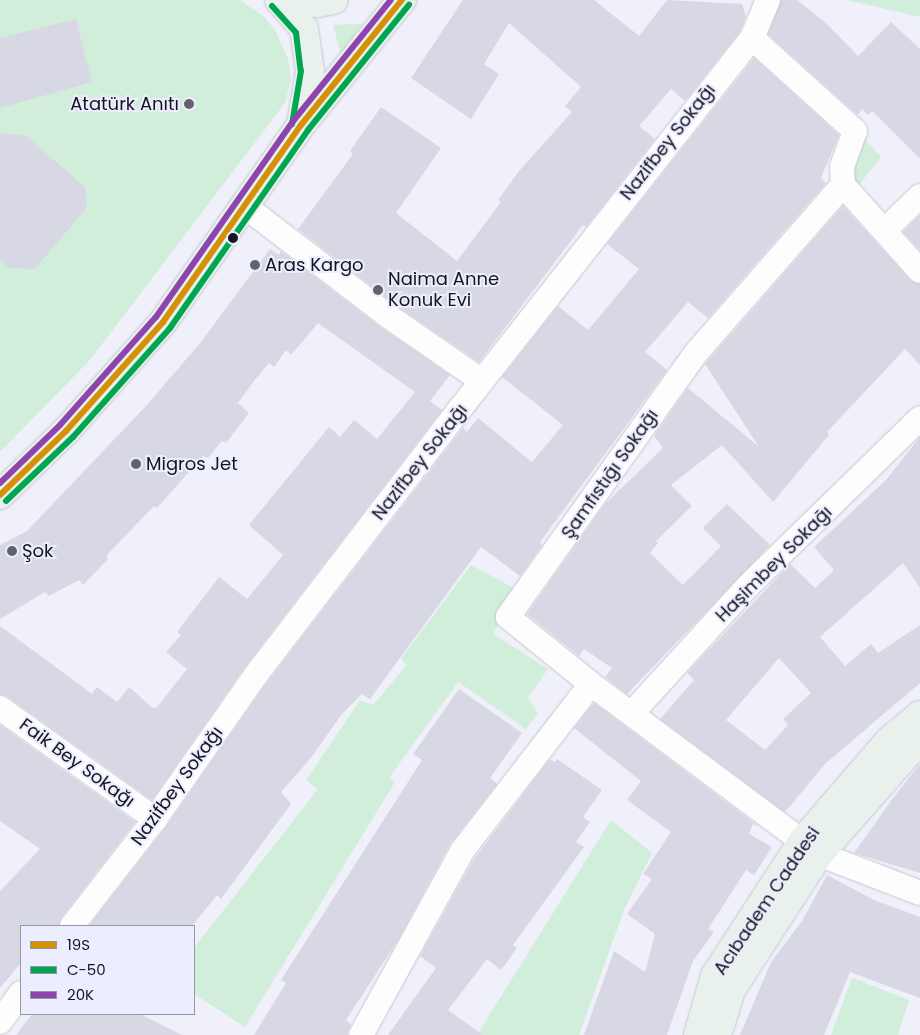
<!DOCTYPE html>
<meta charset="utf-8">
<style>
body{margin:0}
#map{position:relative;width:920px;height:1035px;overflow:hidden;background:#f0f0fa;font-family:Poppins,sans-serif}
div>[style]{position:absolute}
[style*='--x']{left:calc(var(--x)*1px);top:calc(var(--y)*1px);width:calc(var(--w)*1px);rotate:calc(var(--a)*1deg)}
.green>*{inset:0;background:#d0eeda}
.building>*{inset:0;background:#d8d8e4}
.roads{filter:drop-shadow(0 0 1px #c6c7d0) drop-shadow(0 0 1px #c6c7d0)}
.street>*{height:24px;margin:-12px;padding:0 12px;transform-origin:12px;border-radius:12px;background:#fdfdfe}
.primary>*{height:28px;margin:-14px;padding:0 14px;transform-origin:14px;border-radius:14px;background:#e8f1ec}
.bus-1>*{height:6px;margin:-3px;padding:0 3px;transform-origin:3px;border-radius:3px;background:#d59005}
.bus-2>*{height:6px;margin:-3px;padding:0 3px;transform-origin:3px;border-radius:3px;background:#00a651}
.bus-3>*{height:6px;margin:-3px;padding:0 3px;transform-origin:3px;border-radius:3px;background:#8e44ad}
.dots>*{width:14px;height:14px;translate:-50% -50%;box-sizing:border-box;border:2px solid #ecedfe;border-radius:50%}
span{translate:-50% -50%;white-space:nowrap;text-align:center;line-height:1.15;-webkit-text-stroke:4px #ecedfe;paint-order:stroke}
.poi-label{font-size:18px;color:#15151f}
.right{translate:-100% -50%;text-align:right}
.left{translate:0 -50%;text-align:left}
.street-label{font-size:18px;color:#15151f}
.legend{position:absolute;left:20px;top:925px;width:175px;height:90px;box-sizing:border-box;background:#ecedfe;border:1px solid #9697a5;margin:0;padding:6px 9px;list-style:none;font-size:15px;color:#15151f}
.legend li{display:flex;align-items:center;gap:10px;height:25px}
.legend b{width:25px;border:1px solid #9697a5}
</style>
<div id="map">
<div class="green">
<i style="clip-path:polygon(0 0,240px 0,263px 16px,275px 30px,288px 59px,291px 80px,285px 103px,90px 360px,0 452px)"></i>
<i style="clip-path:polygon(847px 0,920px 0,920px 17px)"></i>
<i style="clip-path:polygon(347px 24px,362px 24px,341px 54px,333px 25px)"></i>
<i style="clip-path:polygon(858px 132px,881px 157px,855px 190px,848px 164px)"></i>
<i style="clip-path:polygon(471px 565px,518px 590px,493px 634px,548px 669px,528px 698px,538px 713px,526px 729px,458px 682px,389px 778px,395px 782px,245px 1027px,194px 994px,194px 948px,318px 789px,306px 780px,360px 700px,373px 705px,407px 665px,401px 659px)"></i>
<i style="clip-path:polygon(611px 820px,652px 853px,624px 910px,579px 1035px,477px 1035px)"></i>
<i style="clip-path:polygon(852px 978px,909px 1000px,898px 1035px,831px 1035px)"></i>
</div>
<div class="building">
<i style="clip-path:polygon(463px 0,594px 0,639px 36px,667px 0,742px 4px,746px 16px,740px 31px,685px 101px,671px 89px,639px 126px,655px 139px,586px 227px,583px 225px,479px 362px,396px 305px,298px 229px,353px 154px,350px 151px,381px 107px,441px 148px,396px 213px,457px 261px,501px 202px,498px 200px,519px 171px,572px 112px,565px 106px,581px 87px,509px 23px,484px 64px,499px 74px,471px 119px,411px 78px)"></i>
<i style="clip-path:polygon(781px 0,797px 0,826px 23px,858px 56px,891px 22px,920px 49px,920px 159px,872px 111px,868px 115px,862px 109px,858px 115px,768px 34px)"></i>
<i style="clip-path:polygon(76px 19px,92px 82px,0 108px,0 38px)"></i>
<i style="clip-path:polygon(754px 58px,839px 135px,821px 178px,826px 183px,708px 318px,688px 302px,645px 352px,667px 370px,540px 542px,542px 545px,520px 576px,481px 547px,370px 699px,362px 694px,342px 714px,310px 759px,281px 792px,291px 804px,221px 899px,217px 895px,192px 926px,89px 926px,166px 827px,266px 684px,463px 428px,467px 432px,478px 418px,532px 462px,563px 425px,502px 377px,558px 306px,588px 330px,639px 269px,607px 244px)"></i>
<i style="clip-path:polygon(0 133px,26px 136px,85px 187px,87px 207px,35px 269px,9px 268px,0 260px)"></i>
<i style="clip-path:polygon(843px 206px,910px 280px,920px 284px,920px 365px,905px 349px,827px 432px,829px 435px,773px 502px,722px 445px,671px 485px,692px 506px,656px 541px,658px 543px,650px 553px,683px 585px,721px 546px,703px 528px,727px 504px,770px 545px,627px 694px,605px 677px,612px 668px,584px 649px,579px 656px,527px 614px,605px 504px,663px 448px,654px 436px,688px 388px,759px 447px,705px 364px)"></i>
<i style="clip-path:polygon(920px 215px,920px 250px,903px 232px)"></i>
<i style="clip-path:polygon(270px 249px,279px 255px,281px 251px,380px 327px,450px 375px,430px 401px,442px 410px,244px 668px,152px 800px,8px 697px,0 694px,0 626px,92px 694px,97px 687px,117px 702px,129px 687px,153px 708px,157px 707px,187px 669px,166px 652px,181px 635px,177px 632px,219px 577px,247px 599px,283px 555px,249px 525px,307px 454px,329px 427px,340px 437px,354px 420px,377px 439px,415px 392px,318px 323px,291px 355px,286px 350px,274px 367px,269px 363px,254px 381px,238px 403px,249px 413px,226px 443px,222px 441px,208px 458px,203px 456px,157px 508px,154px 506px,106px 556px,108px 559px,83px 585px,79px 580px,49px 596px,45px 592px,0 619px,0 545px,27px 531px,146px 406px,201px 342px)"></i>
<i style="clip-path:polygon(evenodd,920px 437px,920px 588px,903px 563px,820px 637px,845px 666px,871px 644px,878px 653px,920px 625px,920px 683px,825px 764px,785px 812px,660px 719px,694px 680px,687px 673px,790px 564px,815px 588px,834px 570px,814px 547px,886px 480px,920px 437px,779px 658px,811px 693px,783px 719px,788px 725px,765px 750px,726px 720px,779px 658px)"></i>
<i style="clip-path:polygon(459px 689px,522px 733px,490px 778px,497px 784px,450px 844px,398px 940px,346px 1020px,351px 1024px,347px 1035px,254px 1035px,286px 983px,281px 980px,422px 760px,413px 754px)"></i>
<i style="clip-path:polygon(594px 703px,758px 826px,753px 824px,749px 834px,772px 847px,754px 875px,746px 870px,708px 929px,714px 932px,693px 961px,667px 1035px,584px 1035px,614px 951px,645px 972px,655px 934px,627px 914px,652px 879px,643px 874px,671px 832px,627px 800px,641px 781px,574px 728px)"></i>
<i style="clip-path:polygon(0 725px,135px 822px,61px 918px,59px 926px,21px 926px,21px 963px,0 988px,0 891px,40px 849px,0 821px)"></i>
<i style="clip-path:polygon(550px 759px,555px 762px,557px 759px,602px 790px,583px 817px,590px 822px,576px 842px,584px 847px,513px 945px,517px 948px,501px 970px,487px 959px,448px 1010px,483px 1035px,388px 1035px,436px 968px,420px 956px,474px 859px)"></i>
<i style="clip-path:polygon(920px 764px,920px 873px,854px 853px,893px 798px)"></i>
<i style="clip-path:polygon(827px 875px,874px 900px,920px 917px,920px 998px,850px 972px,824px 1035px,740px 1035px,771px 962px,802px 921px)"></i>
<i style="clip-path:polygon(32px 1014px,140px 1014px,182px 1035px,16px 1035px)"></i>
</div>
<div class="roads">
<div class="street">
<i style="--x:752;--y:38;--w:139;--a:42.1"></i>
<i style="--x:855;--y:131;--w:38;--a:110"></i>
<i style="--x:842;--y:167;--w:18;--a:87"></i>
<i style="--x:843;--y:185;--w:223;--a:131.2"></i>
<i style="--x:696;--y:353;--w:324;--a:125.5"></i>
<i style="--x:508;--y:617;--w:107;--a:38.9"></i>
<i style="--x:591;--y:684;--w:284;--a:36.7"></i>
<i style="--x:819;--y:854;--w:108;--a:21.1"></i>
<i style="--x:843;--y:185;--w:115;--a:48.2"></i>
<i style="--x:246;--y:207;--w:179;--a:37.5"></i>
<i style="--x:388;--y:316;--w:114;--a:34.7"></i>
<i style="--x:886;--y:229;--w:47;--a:-44.1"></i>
<i style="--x:0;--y:708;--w:191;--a:35.6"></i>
<i style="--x:632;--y:713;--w:172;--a:-47.6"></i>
<i style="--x:748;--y:586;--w:240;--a:-44.3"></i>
<i style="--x:72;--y:926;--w:135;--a:-52.2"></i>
<i style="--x:155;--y:819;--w:174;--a:-55"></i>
<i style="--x:255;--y:676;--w:337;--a:-52.5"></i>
<i style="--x:460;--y:409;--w:472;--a:-51.8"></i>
<i style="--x:752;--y:38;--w:41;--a:-67.2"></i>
<i style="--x:0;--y:1022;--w:36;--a:-54"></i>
<i style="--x:361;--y:1035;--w:210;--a:-61.2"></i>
<i style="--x:462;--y:851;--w:211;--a:-52.3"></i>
</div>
<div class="primary">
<i style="--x:279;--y:0;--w:38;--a:49"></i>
<i style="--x:304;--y:29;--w:42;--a:81.9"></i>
<i style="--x:310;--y:71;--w:49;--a:99.5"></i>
<i style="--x:309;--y:0;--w:9;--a:21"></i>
<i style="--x:317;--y:3;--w:17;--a:-10"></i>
<i style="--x:0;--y:495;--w:92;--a:-44.1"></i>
<i style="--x:66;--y:431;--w:146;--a:-48.3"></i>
<i style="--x:163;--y:322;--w:241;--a:-55"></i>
<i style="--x:301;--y:125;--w:161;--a:-51.1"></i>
<i style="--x:720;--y:1026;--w:38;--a:-73"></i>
<i style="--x:731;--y:990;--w:162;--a:-57.1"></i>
<i style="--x:819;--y:854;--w:135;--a:-48.6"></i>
<i style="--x:908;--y:753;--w:16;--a:-40"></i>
<i style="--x:698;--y:1035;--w:61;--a:-73.9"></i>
<i style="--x:715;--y:976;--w:160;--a:-57"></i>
<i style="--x:802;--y:842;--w:133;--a:-49.3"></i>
<i style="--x:889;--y:741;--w:40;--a:-40"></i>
</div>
</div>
<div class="bus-1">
<i style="--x:0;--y:495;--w:92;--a:-44.1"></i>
<i style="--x:66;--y:431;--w:146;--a:-48.3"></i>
<i style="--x:163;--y:322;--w:241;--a:-55"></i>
<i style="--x:301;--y:125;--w:161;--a:-51.1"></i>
</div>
<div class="bus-2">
<i style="--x:272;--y:6;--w:36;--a:48"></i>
<i style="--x:296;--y:33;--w:38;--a:83"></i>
<i style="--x:301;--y:71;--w:54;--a:99.6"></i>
<i style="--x:6;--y:501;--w:93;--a:-43.7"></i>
<i style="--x:73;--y:437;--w:146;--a:-48.3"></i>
<i style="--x:170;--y:328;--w:241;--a:-55.1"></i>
<i style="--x:308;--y:130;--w:161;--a:-51.1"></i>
</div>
<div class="bus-3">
<i style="--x:0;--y:483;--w:83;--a:-44"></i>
<i style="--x:60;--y:425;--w:144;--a:-48.4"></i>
<i style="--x:156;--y:317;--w:241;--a:-55"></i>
<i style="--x:294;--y:120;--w:154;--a:-51.1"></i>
</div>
<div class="dots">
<i style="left:189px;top:104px;background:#62626c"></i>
<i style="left:233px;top:238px;background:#15151f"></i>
<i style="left:255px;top:265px;background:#62626c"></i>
<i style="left:378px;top:290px;background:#62626c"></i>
<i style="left:136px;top:464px;background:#62626c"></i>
<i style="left:12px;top:551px;background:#62626c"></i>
</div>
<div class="poi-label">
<span class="right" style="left:179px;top:104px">Atatürk Anıtı</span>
<span class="left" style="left:265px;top:265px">Aras Kargo</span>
<span class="left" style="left:388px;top:290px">Naima Anne<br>Konuk Evi</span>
<span class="left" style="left:146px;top:464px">Migros Jet</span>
<span class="left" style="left:22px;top:551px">Şok</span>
</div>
<div class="street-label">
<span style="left:668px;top:142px;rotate:-52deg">Nazifbey Sokağı</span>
<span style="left:420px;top:462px;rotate:-52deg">Nazifbey Sokağı</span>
<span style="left:610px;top:474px;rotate:-55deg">Şamfıstığı Sokağı</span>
<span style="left:774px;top:564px;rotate:-45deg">Haşimbey Sokağı</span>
<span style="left:77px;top:763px;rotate:36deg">Faik Bey Sokağı</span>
<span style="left:177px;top:786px;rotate:-54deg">Nazifbey Sokağı</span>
<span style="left:767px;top:901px;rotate:-56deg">Acıbadem Caddesi</span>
</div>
<ul class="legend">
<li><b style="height:6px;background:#d59005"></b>19S</li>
<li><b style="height:6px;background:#00a651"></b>C-50</li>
<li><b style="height:6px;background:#8e44ad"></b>20K</li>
</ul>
</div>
